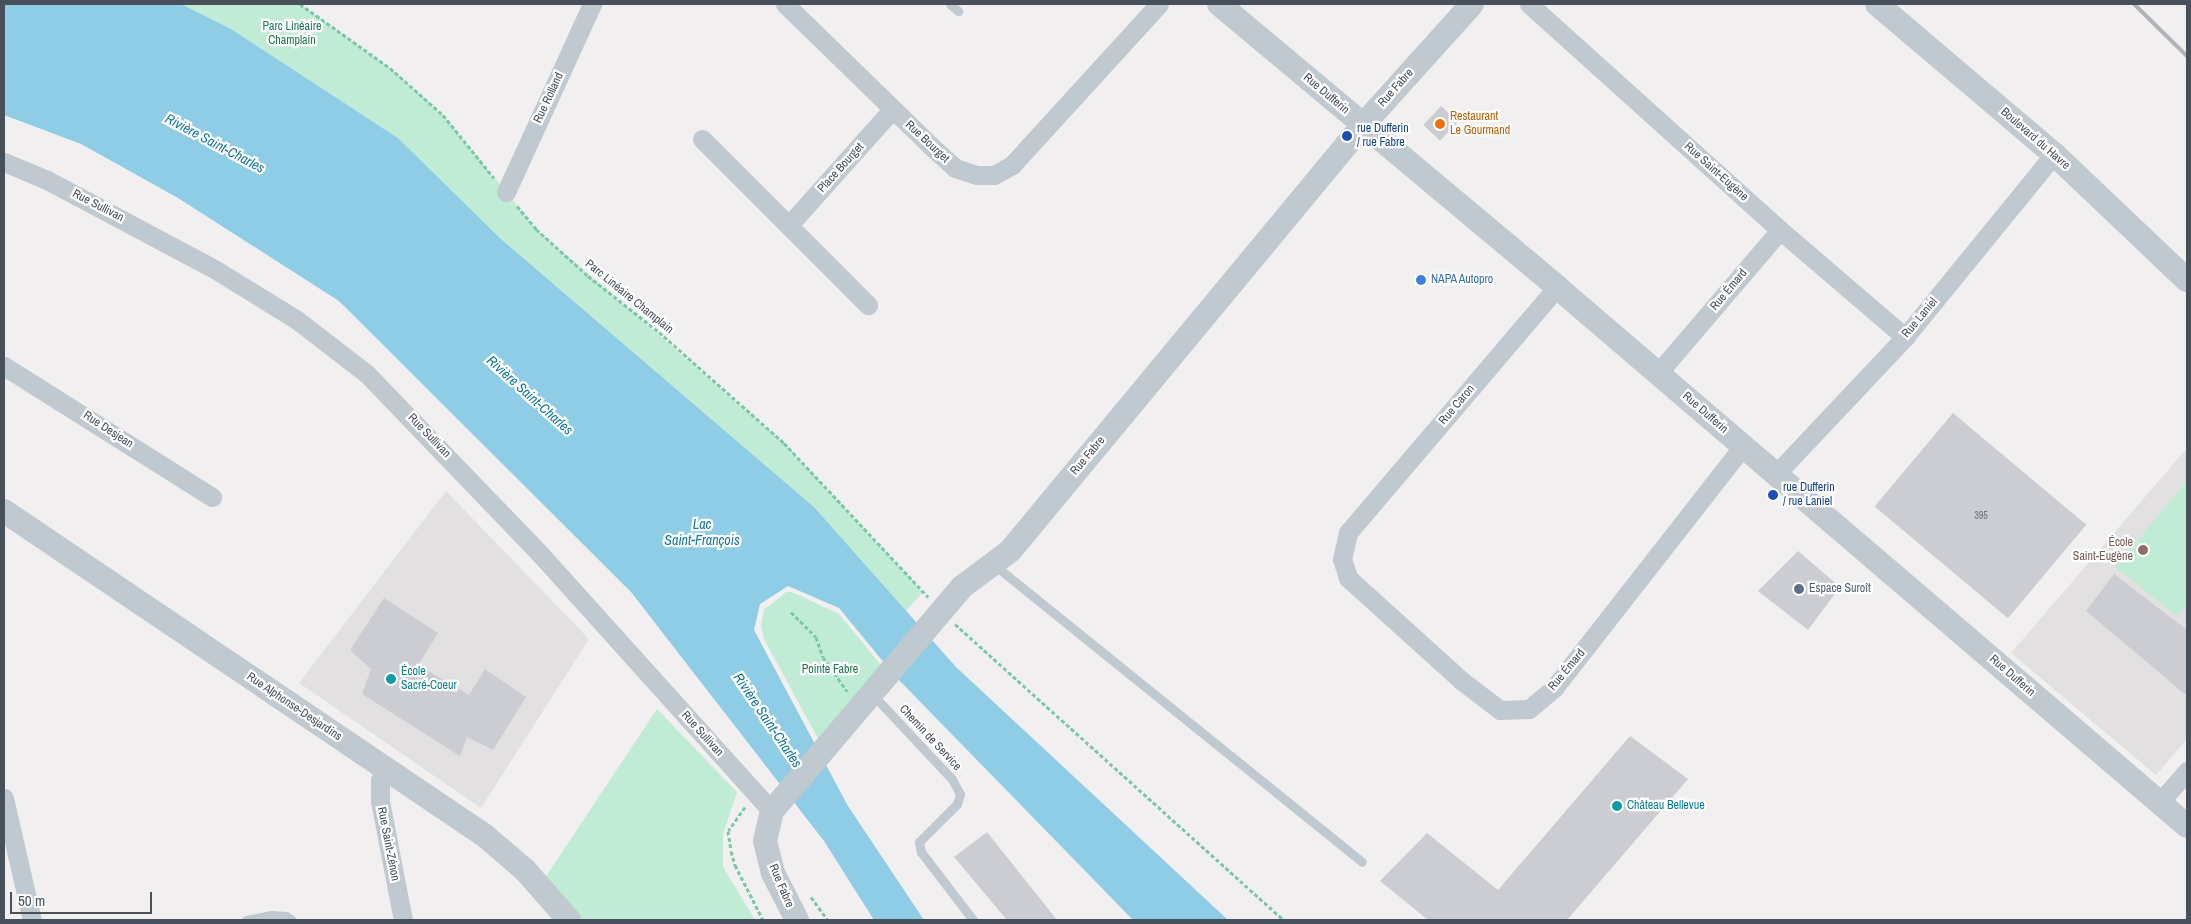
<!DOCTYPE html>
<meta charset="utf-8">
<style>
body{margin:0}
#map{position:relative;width:2191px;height:924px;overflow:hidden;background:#f1efef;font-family:"Archivo Narrow",sans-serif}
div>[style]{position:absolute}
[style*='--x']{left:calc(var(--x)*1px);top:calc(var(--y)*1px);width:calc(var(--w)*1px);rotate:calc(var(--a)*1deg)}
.education>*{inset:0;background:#e2e0e0}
.green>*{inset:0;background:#c0ecd5}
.water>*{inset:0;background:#8fcde7}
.building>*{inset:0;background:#cccdd3;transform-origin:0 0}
.path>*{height:3px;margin-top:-1.5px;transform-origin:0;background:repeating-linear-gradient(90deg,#7ac8a8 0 4px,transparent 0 6.5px)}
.service>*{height:9px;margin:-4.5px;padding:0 4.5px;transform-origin:4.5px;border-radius:4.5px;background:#c0c8d0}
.minor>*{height:19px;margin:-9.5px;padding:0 9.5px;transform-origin:9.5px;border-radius:9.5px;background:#c0c8d0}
.tertiary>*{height:24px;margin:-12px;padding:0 12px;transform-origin:12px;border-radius:12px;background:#c0c8d0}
.rail>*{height:4px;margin:-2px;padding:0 2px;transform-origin:2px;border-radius:2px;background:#b1b3b9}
.dots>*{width:14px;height:14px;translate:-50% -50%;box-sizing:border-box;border:2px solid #fff;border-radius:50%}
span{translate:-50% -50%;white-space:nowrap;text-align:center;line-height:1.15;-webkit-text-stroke:4.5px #fff;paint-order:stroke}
.number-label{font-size:10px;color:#696f79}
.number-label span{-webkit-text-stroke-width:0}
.park-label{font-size:12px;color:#1c7852}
.street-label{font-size:12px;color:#48505b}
.food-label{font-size:12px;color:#c56008}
.left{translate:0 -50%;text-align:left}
.transit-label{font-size:12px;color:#164399}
.shop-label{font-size:12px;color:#366cbe}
.education-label{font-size:12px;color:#785e54}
.right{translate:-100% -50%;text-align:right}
.service-label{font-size:12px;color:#4e5e75}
.culture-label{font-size:12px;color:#0d838f}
.water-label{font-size:14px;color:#1578a1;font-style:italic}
.frame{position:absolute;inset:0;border:5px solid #48505b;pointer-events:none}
.scale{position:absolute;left:10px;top:892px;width:142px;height:22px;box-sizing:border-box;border:2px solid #48505b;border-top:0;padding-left:6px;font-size:15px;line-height:18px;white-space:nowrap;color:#48505b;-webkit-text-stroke:4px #fff;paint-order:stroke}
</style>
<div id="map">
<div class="education">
<i style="clip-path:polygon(2187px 448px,2187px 739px,2156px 775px,2011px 653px)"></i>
<i style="clip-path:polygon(446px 491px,589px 639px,481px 808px,299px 683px)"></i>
</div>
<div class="green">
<i style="clip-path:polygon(181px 4px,300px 4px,390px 68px,443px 115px,536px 229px,784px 443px,923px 592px,906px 611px,814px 507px,501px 239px,398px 138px,231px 29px)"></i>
<i style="clip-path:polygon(2187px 481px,2187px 605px,2177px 616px,2115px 567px)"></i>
<i style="clip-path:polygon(786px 592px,792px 592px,839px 614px,885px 670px,822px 746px,764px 639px,761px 625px,764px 610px)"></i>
<i style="clip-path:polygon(657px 709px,737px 792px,723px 834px,723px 867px,755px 920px,579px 920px,545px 878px)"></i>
</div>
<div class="water">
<i style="clip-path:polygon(4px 4px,181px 4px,231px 29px,398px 138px,501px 239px,814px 507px,956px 667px,1228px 920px,1133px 920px,895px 676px,839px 608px,788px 586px,760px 604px,754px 630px,848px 806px,924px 920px,874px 920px,824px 841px,631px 592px,339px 301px,178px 198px,81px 144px,4px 115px)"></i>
</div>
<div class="building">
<i style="left:1441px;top:106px;width:23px;height:26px;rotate:43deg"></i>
<i style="left:1953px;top:413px;width:174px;height:122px;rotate:40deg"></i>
<i style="clip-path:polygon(1798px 551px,1840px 587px,1808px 630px,1758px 591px)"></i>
<i style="clip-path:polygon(2114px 574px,2187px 630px,2187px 696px,2086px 611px)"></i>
<i style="clip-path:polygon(384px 598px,438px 633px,418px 665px,469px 695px,485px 669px,526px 697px,493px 750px,467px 737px,460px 756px,362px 694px,371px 669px,350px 650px)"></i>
<i style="clip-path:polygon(1630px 736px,1688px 779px,1567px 920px,1428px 920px,1380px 881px,1427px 833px,1498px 890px)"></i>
<i style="clip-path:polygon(987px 832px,1057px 920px,1007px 920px,954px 857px)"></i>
</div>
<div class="path">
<i style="--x:300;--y:4;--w:110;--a:35.4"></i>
<i style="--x:390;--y:68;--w:71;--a:41.6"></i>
<i style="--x:443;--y:115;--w:81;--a:51"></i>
<i style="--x:517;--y:206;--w:30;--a:50"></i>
<i style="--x:536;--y:229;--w:70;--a:42.1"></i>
<i style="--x:588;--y:276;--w:90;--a:38.3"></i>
<i style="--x:659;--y:332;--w:167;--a:41.6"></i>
<i style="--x:784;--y:443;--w:211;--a:46.9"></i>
<i style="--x:791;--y:612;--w:35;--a:45"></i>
<i style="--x:816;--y:637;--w:21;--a:71"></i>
<i style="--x:823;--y:657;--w:42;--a:54.8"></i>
<i style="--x:955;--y:624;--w:443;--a:42"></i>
<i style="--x:745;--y:807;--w:29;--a:125"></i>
<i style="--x:728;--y:831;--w:20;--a:81"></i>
<i style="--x:731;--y:851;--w:15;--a:74"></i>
<i style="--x:735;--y:865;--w:62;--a:63"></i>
<i style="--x:811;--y:897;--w:29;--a:54"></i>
</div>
<div class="service">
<i style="--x:950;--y:4;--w:11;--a:41"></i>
<i style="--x:993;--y:564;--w:474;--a:38.9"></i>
<i style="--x:873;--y:695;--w:115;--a:46.8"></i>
<i style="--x:952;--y:779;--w:17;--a:62"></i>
<i style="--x:960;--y:794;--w:10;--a:107"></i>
<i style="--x:957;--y:804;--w:54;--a:135"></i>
<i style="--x:919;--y:842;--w:10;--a:79"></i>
<i style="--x:921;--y:852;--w:86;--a:52.6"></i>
<i style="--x:246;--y:920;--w:25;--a:-11"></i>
<i style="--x:271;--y:915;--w:15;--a:4"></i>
<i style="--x:286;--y:916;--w:7;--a:34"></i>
</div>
<div class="minor">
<i style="--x:785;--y:4;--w:206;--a:44.2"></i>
<i style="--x:933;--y:148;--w:30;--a:42"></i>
<i style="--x:955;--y:168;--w:22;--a:18"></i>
<i style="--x:976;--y:175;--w:18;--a:0"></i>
<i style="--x:994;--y:175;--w:21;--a:-29"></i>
<i style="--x:1012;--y:165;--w:218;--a:-47.6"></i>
<i style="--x:1529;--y:4;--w:338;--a:42"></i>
<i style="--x:1780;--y:230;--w:165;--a:40.6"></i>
<i style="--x:702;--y:139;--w:235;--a:45"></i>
<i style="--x:4;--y:162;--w:47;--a:22.7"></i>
<i style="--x:47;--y:180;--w:191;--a:28"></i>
<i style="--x:216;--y:270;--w:95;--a:31.7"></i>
<i style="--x:297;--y:320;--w:88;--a:37.6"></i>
<i style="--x:367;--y:374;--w:252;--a:46.1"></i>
<i style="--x:542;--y:556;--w:343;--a:48"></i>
<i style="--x:506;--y:192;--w:207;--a:-65.4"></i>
<i style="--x:789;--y:225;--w:154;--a:-48.2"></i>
<i style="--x:1557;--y:287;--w:323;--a:130.4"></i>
<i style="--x:1348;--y:533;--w:27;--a:103"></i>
<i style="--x:1342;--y:559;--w:20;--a:72"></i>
<i style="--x:1348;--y:578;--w:154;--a:42.1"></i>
<i style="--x:1462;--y:681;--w:48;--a:37.3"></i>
<i style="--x:1500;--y:710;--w:29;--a:-2"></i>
<i style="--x:1529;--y:709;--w:33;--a:-40"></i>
<i style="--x:1554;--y:688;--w:307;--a:-52"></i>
<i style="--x:4;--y:366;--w:246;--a:32.2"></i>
<i style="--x:1658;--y:373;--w:188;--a:-49.5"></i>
<i style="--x:1776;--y:474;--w:188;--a:-46.7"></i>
<i style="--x:1905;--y:337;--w:236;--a:-50.8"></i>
<i style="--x:387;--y:769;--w:13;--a:122"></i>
<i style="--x:380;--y:780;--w:21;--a:90"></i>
<i style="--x:380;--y:801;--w:121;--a:79.1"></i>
<i style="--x:4;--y:798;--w:125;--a:77.1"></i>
<i style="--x:2159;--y:803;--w:43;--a:-48.8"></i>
</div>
<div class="tertiary">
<i style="--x:1219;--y:4;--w:441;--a:39.9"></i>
<i style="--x:1557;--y:287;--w:829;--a:40.55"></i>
<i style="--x:1877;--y:4;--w:232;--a:40.3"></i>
<i style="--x:2054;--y:154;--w:183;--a:43.5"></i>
<i style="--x:4;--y:511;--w:579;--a:34.02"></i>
<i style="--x:484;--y:835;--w:54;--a:40.5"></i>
<i style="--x:525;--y:870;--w:67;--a:48.7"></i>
<i style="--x:797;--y:920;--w:53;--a:-117.1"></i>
<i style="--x:773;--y:873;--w:33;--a:-104"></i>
<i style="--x:765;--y:841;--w:31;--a:-77"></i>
<i style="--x:772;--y:811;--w:294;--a:-49.7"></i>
<i style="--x:962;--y:587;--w:60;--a:-36.9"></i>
<i style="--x:1010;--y:551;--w:553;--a:-50.35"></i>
<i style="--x:1363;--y:125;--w:163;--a:-48"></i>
</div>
<div class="rail">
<i style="--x:2134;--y:4;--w:74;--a:44.5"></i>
</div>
<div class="dots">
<i style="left:1440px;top:124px;background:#e8710a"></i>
<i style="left:1347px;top:136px;background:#1a4fb4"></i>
<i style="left:1421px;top:280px;background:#3f7fe0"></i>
<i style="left:1773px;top:495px;background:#1a4fb4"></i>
<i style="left:2143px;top:550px;background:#8d6e63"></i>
<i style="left:1799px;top:589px;background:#5c6f8a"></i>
<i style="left:391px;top:679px;background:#0f9aa8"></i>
<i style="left:1617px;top:806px;background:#0f9aa8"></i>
</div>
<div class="number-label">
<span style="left:1981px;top:516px">395</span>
</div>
<div class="park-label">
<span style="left:292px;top:34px">Parc Linéaire<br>Champlain</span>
<span style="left:830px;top:670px">Pointe Fabre</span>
</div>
<div class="street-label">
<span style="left:1396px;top:88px;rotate:-48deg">Rue Fabre</span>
<span style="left:1326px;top:94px;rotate:40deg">Rue Dufferin</span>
<span style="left:549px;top:98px;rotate:-65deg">Rue Rolland</span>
<span style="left:2035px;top:139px;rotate:41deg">Boulevard du Havre</span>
<span style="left:927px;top:142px;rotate:43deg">Rue Bourget</span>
<span style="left:841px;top:168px;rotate:-48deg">Place Bourget</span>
<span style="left:1716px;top:172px;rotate:42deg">Rue Saint-Eugène</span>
<span style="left:98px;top:206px;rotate:27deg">Rue Sullivan</span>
<span style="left:1729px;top:290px;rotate:-50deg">Rue Émard</span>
<span style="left:629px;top:297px;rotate:39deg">Parc Linéaire Champlain</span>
<span style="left:1920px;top:318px;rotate:-50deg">Rue Laniel</span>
<span style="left:1457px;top:405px;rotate:-50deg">Rue Caron</span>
<span style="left:1705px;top:413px;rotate:41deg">Rue Dufferin</span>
<span style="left:108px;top:430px;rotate:33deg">Rue Desjean</span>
<span style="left:429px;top:436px;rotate:46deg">Rue Sullivan</span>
<span style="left:1088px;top:456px;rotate:-50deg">Rue Fabre</span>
<span style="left:1567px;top:670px;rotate:-50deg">Rue Émard</span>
<span style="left:2012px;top:676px;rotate:41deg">Rue Dufferin</span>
<span style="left:294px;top:707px;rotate:34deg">Rue Alphonse-Desjardins</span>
<span style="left:702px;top:734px;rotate:48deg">Rue Sullivan</span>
<span style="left:930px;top:738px;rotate:47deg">Chemin de Service</span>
<span style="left:388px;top:844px;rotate:79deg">Rue Saint-Zénon</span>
<span style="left:781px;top:886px;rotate:67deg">Rue Fabre</span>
</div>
<div class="food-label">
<span class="left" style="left:1450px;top:124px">Restaurant<br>Le Gourmand</span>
</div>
<div class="transit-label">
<span class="left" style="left:1357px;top:136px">rue Dufferin<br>/ rue Fabre</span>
<span class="left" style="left:1783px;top:495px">rue Dufferin<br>/ rue Laniel</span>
</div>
<div class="shop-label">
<span class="left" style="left:1431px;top:280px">NAPA Autopro</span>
</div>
<div class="education-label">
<span class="right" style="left:2133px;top:550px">École<br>Saint-Eugène</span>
</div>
<div class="service-label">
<span class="left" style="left:1809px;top:589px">Espace Suroît</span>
</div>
<div class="culture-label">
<span class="left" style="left:401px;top:679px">École<br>Sacré-Coeur</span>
<span class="left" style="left:1627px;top:806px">Château Bellevue</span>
</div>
<div class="water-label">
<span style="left:215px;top:143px;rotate:28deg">Rivière Saint-Charles</span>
<span style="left:530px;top:395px;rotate:42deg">Rivière Saint-Charles</span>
<span style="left:702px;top:532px">Lac<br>Saint-François</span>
<span style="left:768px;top:720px;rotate:56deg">Rivière Saint-Charles</span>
</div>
<div class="frame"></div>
<div class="scale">50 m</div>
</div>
